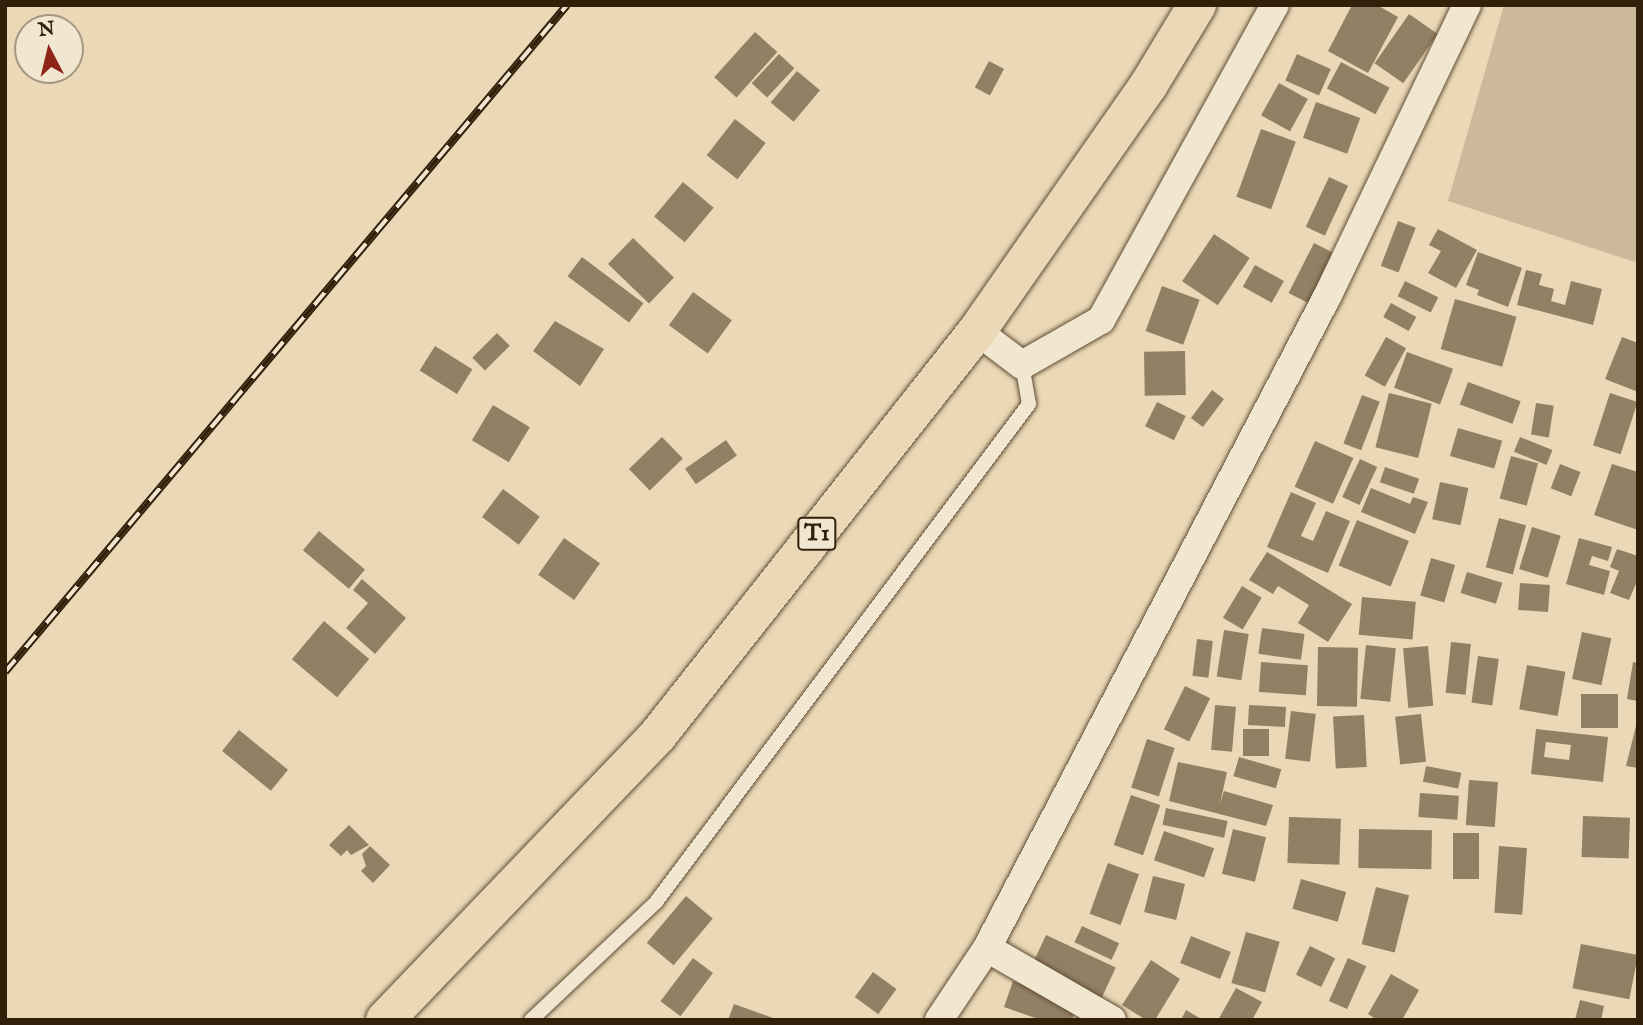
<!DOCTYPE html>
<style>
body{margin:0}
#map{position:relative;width:1643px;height:1025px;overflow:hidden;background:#ead8b6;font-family:"IM FELL English",serif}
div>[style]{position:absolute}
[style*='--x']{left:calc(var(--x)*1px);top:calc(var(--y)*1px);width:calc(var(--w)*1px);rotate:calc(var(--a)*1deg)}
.green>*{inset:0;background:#cbb999}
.building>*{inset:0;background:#928064;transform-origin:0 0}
.roads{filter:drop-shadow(0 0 2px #604e36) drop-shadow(0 0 2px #604e36)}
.service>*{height:14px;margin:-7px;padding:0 7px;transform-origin:7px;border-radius:7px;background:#f1e6d0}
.minor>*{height:28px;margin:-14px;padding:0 14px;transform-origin:14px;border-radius:14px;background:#f1e6d0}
.trunk>*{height:38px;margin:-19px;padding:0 19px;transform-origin:19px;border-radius:19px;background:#ead8b6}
.rail>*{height:8px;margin-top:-4px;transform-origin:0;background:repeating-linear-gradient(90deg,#f1e6d0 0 16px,#32200b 0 32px);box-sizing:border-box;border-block:2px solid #32200b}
span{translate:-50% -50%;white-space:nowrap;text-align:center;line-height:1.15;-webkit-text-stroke:5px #f1e6d0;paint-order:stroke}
.shield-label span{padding:2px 5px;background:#f1e6d0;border:2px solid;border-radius:5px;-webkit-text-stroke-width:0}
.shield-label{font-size:23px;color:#32200b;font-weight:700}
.frame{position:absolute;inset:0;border:7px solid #32200b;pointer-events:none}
.north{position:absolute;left:14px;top:14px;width:70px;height:70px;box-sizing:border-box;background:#f1e6d0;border:2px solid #a59781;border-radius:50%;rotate:353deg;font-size:19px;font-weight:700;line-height:28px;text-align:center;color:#32200b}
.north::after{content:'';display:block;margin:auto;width:24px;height:32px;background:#8f2418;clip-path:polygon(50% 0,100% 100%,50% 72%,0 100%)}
</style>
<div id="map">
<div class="green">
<i style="clip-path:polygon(1504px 5px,1638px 5px,1638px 263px,1448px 201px)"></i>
</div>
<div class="building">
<i style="clip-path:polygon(1352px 5px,1377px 5px,1398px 17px,1368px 73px,1328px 51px)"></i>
<i style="left:1409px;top:14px;width:35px;height:60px;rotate:35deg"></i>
<i style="left:755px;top:32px;width:30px;height:61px;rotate:42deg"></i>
<i style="left:779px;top:54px;width:21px;height:40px;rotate:43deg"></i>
<i style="left:1297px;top:54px;width:37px;height:29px;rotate:24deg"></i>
<i style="left:989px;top:61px;width:17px;height:30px;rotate:28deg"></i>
<i style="left:1341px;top:62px;width:55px;height:30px;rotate:28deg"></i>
<i style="left:797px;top:71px;width:30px;height:41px;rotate:40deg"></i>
<i style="left:1279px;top:83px;width:33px;height:37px;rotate:29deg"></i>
<i style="left:1316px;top:102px;width:47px;height:38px;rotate:20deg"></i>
<i style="left:735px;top:119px;width:39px;height:46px;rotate:38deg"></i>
<i style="left:1261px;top:129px;width:37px;height:72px;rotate:20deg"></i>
<i style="left:1329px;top:177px;width:21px;height:55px;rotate:25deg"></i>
<i style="left:683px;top:182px;width:40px;height:45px;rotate:40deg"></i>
<i style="left:1398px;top:221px;width:19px;height:48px;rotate:21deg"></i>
<i style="clip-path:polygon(1438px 229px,1477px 250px,1456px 288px,1428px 273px,1441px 251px,1429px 245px)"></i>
<i style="left:1214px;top:234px;width:43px;height:57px;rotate:34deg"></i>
<i style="left:633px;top:238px;width:57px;height:36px;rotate:44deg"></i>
<i style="left:1314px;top:243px;width:22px;height:56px;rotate:27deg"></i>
<i style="clip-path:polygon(1478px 252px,1522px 268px,1508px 307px,1477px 295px,1479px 290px,1466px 285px)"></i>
<i style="left:582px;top:257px;width:77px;height:24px;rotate:37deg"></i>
<i style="left:1255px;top:265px;width:33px;height:25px;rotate:29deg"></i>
<i style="clip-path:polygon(1526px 270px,1542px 274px,1539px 285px,1554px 289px,1551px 301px,1565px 305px,1571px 281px,1602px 289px,1593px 325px,1517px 305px)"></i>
<i style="left:1405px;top:281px;width:37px;height:17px;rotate:26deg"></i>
<i style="left:1162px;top:286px;width:40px;height:48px;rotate:20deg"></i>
<i style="left:693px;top:292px;width:48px;height:41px;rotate:36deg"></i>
<i style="left:1455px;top:299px;width:64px;height:52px;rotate:16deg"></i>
<i style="left:1391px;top:303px;width:29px;height:16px;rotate:29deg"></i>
<i style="clip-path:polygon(555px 321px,604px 349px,580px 386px,533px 351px)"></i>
<i style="left:497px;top:333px;width:18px;height:35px;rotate:45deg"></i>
<i style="left:1386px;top:337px;width:23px;height:44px;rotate:29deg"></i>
<i style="clip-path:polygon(1622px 337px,1638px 343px,1638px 392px,1605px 379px)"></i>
<i style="left:435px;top:346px;width:44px;height:29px;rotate:32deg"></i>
<i style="left:1185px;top:351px;width:44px;height:41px;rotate:89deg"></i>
<i style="left:1407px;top:352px;width:49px;height:38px;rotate:20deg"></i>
<i style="left:1468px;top:382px;width:56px;height:24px;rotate:20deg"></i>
<i style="left:1212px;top:390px;width:15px;height:35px;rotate:37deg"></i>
<i style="left:1389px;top:393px;width:44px;height:56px;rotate:14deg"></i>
<i style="left:1610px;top:393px;width:29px;height:55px;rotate:18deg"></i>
<i style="left:1362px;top:395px;width:19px;height:52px;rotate:21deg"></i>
<i style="left:1157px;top:402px;width:32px;height:27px;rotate:26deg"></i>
<i style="left:1536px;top:403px;width:18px;height:32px;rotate:9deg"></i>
<i style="left:493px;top:405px;width:43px;height:41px;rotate:31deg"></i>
<i style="left:1458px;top:428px;width:46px;height:29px;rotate:16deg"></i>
<i style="left:662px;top:437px;width:30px;height:46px;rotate:46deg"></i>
<i style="left:1520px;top:437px;width:35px;height:16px;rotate:22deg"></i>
<i style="left:726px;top:440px;width:19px;height:50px;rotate:55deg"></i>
<i style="left:1315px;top:441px;width:42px;height:50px;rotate:24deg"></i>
<i style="left:1511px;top:456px;width:28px;height:44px;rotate:15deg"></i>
<i style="left:1360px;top:459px;width:19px;height:42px;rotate:25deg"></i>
<i style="left:1560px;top:464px;width:22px;height:26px;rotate:21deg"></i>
<i style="clip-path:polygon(1612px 464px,1638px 472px,1638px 530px,1594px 515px)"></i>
<i style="left:1385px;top:467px;width:36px;height:16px;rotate:19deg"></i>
<i style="left:1440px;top:482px;width:29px;height:38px;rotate:12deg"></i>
<i style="clip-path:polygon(1371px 488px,1410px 504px,1413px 497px,1428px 502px,1415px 534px,1361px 512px)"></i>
<i style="left:503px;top:489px;width:46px;height:35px;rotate:37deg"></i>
<i style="clip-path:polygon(1291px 492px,1316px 503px,1301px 536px,1313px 541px,1326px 511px,1350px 521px,1328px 573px,1267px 547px)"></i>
<i style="left:1499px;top:518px;width:28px;height:51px;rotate:15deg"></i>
<i style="left:1357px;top:520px;width:56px;height:49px;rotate:22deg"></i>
<i style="left:1532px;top:527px;width:30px;height:44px;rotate:17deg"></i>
<i style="left:319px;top:531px;width:60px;height:25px;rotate:40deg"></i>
<i style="left:564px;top:538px;width:44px;height:45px;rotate:35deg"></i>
<i style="clip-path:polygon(1579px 538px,1612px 547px,1608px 561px,1592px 556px,1589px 565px,1610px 571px,1604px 595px,1566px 584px)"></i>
<i style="clip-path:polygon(1617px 549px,1638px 556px,1638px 579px,1629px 600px,1610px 593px,1619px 571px,1610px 567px)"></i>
<i style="clip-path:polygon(1267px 552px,1352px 604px,1328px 642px,1298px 623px,1309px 605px,1278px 586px,1273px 594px,1249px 580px)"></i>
<i style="left:1431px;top:558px;width:25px;height:39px;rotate:16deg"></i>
<i style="left:1467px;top:572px;width:37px;height:22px;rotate:17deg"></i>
<i style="clip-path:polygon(362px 579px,406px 618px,375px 654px,346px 628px,368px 603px,353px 590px)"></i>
<i style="left:1520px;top:583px;width:30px;height:27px;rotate:4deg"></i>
<i style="left:1242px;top:586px;width:23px;height:37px;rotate:31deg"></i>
<i style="left:1362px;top:597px;width:54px;height:38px;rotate:5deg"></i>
<i style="left:324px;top:621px;width:59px;height:50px;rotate:40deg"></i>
<i style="left:1262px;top:628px;width:43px;height:26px;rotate:8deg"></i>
<i style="left:1224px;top:630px;width:25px;height:47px;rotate:9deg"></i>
<i style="left:1582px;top:632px;width:30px;height:48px;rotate:12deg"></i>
<i style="left:1197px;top:639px;width:16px;height:37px;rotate:7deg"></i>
<i style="left:1451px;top:642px;width:20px;height:51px;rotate:6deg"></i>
<i style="left:1366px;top:645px;width:30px;height:54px;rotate:6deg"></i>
<i style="left:1428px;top:646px;width:60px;height:25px;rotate:85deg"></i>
<i style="left:1318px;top:647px;width:40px;height:59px;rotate:1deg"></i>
<i style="left:1478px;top:656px;width:21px;height:47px;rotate:8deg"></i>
<i style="left:1261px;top:662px;width:47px;height:30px;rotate:4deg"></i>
<i style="clip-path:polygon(1633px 662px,1638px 663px,1638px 701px,1627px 699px)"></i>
<i style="left:1527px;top:665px;width:39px;height:45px;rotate:10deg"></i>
<i style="left:1185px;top:686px;width:28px;height:48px;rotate:26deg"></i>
<i style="left:1618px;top:694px;width:34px;height:37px;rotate:90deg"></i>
<i style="left:1215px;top:705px;width:21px;height:45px;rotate:5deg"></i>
<i style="left:1249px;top:705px;width:37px;height:20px;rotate:3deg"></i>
<i style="left:1291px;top:711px;width:25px;height:48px;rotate:7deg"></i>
<i style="left:1421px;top:714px;width:48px;height:26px;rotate:84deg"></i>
<i style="left:1364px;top:715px;width:52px;height:31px;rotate:87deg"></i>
<i style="clip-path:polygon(1638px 718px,1638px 768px,1626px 766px)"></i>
<i style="left:1269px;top:729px;width:27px;height:26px;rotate:90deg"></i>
<i style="clip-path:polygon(evenodd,1536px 729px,1608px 737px,1603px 782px,1531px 774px,1536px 729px,1546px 742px,1571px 745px,1569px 760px,1544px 757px,1546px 742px)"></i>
<i style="left:239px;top:730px;width:63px;height:27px;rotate:39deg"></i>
<i style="left:1147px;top:739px;width:29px;height:51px;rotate:18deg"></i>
<i style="left:1239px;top:757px;width:44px;height:20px;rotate:16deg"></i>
<i style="clip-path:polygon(1178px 762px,1227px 772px,1220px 804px,1224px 791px,1273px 805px,1266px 826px,1169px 801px)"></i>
<i style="left:1426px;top:766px;width:36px;height:16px;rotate:11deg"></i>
<i style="left:1469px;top:780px;width:29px;height:45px;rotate:4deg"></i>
<i style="left:1420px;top:793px;width:39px;height:24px;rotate:4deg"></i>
<i style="left:1131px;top:795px;width:31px;height:53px;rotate:19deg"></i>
<i style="left:1166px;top:808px;width:63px;height:17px;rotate:12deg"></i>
<i style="left:1583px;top:816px;width:47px;height:41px;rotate:2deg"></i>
<i style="left:1289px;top:817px;width:52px;height:46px;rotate:2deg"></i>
<i style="clip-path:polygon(349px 825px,369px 845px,351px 855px,347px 850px,341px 856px,329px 845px)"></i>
<i style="left:1233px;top:829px;width:34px;height:46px;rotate:14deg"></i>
<i style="left:1359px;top:829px;width:73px;height:39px;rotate:1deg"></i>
<i style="left:1164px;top:831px;width:53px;height:31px;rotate:19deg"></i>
<i style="left:1453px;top:833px;width:26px;height:46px"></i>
<i style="clip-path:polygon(370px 846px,390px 865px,373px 883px,361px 871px,366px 866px,362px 854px)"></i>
<i style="left:1499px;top:846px;width:28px;height:67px;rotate:4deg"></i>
<i style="left:1108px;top:863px;width:33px;height:54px;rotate:20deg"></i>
<i style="left:1153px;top:876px;width:33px;height:37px;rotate:14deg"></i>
<i style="left:1301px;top:879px;width:47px;height:31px;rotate:16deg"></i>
<i style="left:1376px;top:887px;width:34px;height:59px;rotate:14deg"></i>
<i style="left:686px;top:896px;width:35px;height:61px;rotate:40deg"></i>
<i style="left:1082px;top:926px;width:41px;height:18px;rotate:25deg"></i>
<i style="left:1246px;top:932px;width:35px;height:53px;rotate:16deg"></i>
<i style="left:1046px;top:935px;width:77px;height:39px;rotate:25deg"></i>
<i style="left:1191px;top:936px;width:43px;height:29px;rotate:22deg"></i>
<i style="left:1581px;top:944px;width:58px;height:45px;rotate:11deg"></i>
<i style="left:1310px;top:946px;width:28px;height:32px;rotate:26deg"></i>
<i style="left:693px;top:958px;width:25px;height:54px;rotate:37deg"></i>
<i style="left:1348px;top:958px;width:20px;height:47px;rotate:24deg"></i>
<i style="clip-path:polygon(1151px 960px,1180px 979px,1155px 1020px,1146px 1020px,1122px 1005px)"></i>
<i style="left:873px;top:972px;width:29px;height:31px;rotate:36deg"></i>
<i style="clip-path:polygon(1391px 974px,1419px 990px,1402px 1020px,1377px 1020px,1368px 1014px)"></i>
<i style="clip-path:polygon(1013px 981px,1077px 1004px,1072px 1020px,1041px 1020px,1004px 1007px)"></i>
<i style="clip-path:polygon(1236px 988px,1262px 1002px,1252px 1020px,1218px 1020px)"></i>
<i style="clip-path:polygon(1580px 1000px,1604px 1006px,1601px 1020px,1575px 1020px)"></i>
<i style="clip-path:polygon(734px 1004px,776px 1019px,776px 1020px,728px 1020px)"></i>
<i style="clip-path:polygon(1186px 1010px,1203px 1020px,1181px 1020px)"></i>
</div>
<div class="roads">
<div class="service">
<i style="--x:531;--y:1020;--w:172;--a:-43.3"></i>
<i style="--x:656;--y:902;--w:622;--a:-53.17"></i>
<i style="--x:1029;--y:404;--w:40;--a:-100"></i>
</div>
<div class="minor">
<i style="--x:977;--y:331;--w:56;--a:37.1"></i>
<i style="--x:1022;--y:365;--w:91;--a:-29.7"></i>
<i style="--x:1101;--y:320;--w:360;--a:-61.1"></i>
<i style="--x:987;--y:948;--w:144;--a:29.9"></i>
<i style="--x:939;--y:1020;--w:87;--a:-56.3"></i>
<i style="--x:987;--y:948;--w:737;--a:-62.43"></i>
<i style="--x:1328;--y:295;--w:322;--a:-64.4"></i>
</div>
<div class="trunk">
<i style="--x:385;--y:1020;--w:395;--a:-46.2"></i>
<i style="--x:658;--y:735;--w:515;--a:-51.71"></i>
<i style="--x:977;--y:331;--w:299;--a:-55.1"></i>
<i style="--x:1148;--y:86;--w:95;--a:-58.8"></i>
</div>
</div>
<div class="rail">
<i style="--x:5;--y:672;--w:872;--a:-49.88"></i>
</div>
<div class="shield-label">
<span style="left:817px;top:534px">T1</span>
</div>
<div class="frame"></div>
<div class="north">N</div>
</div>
